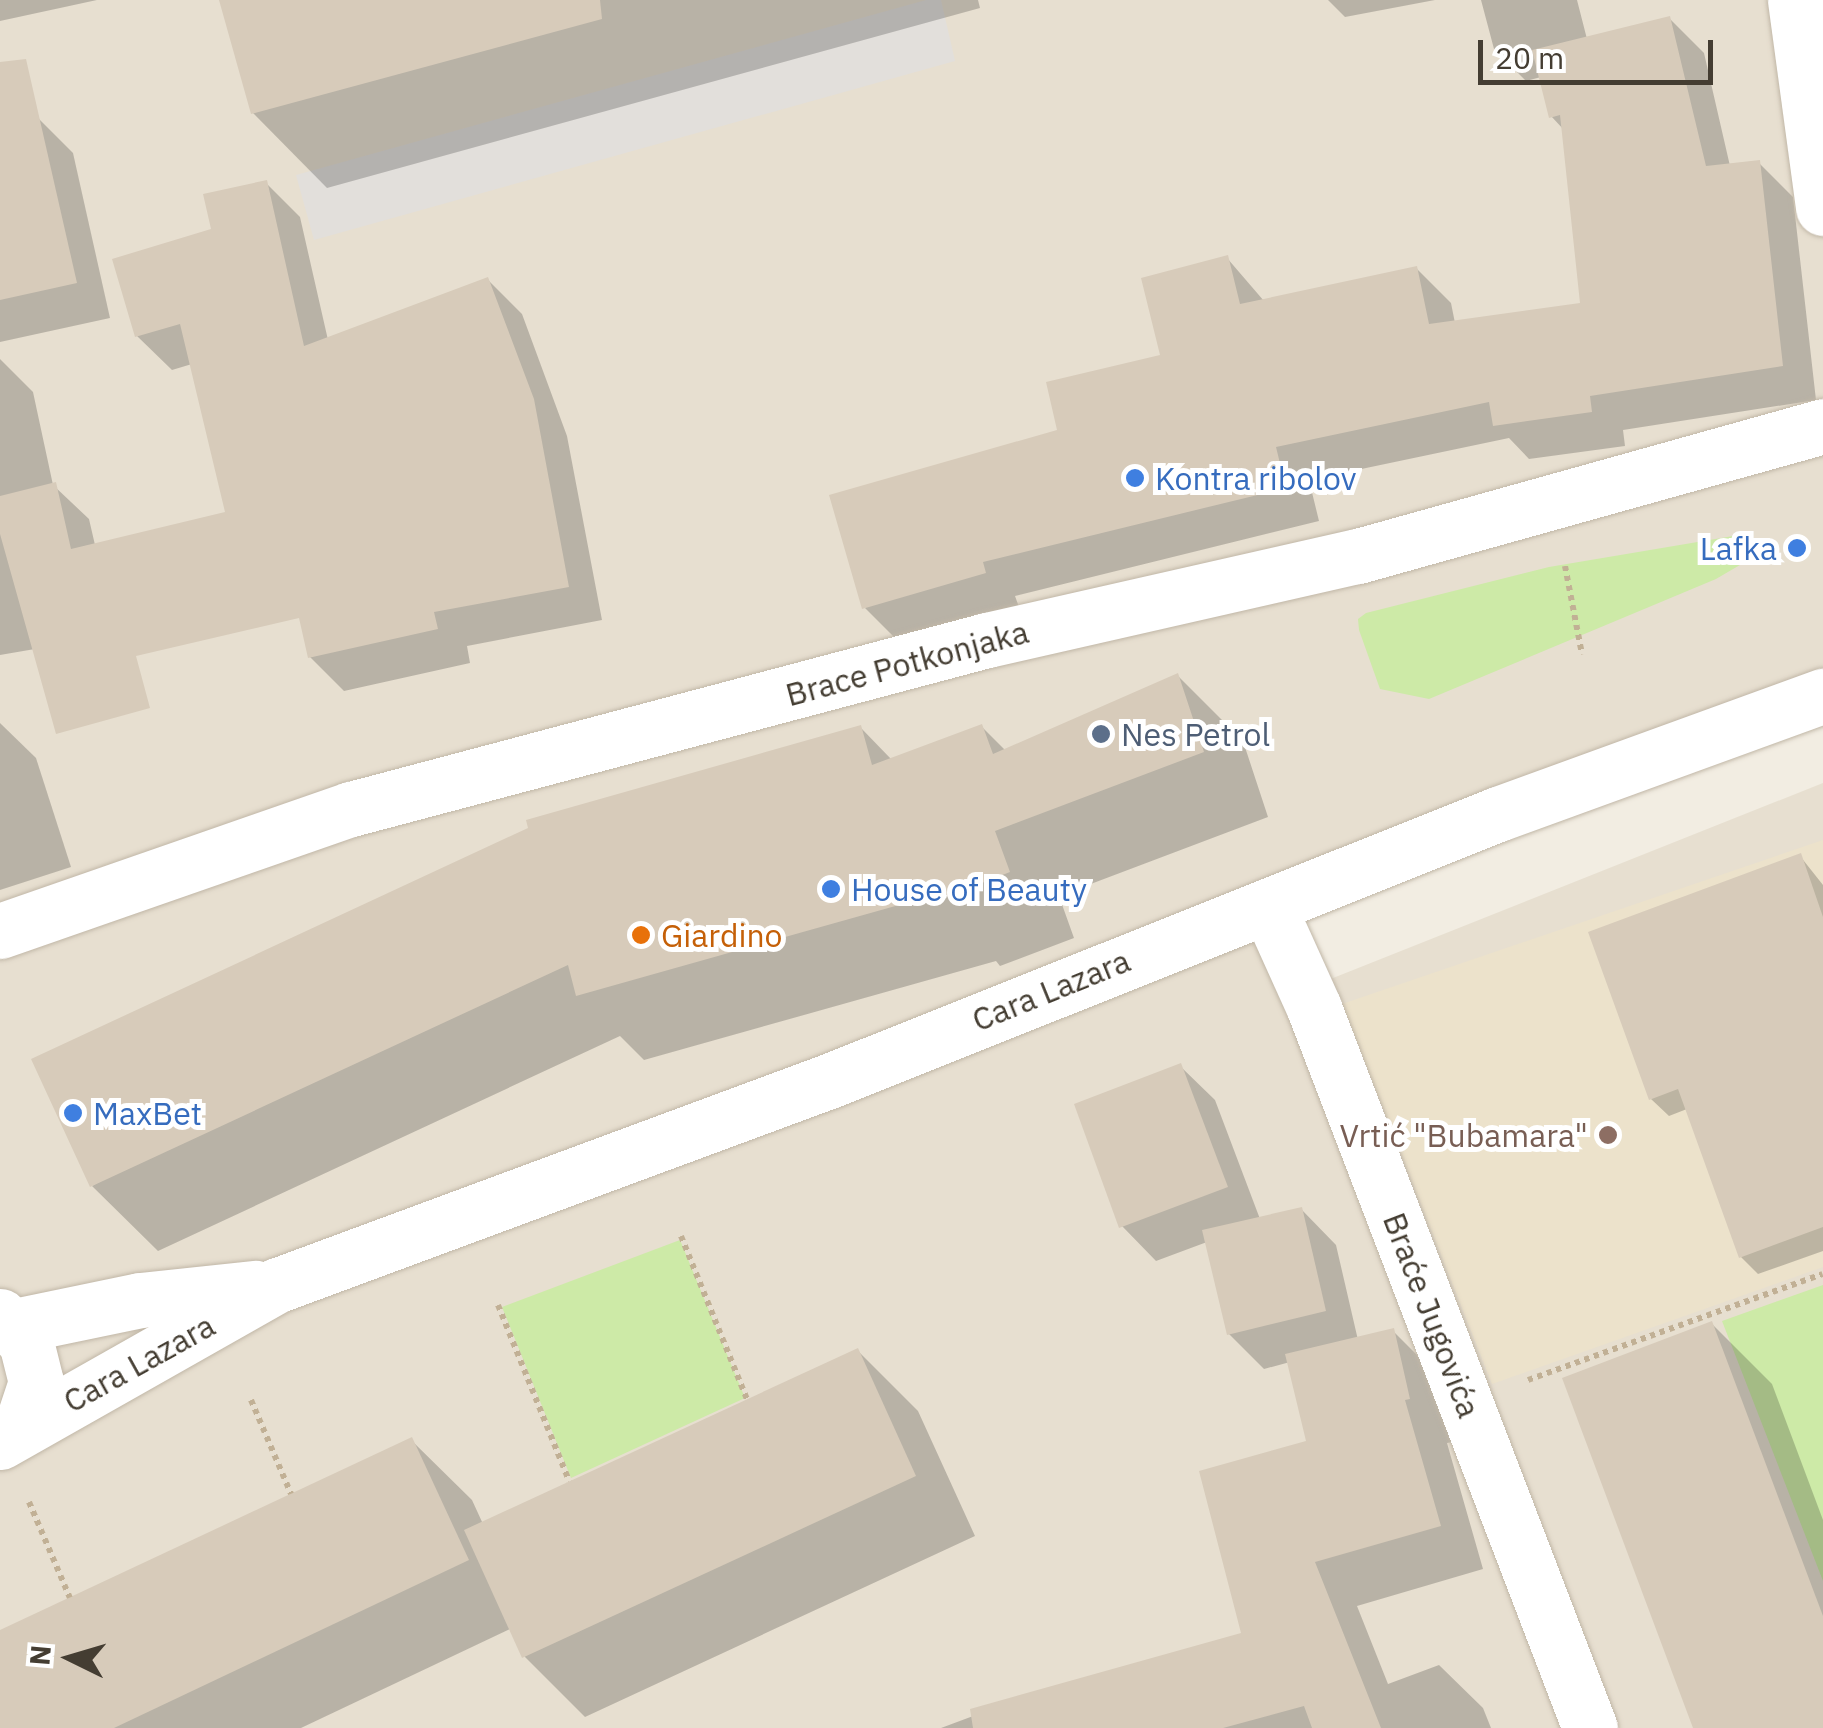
<!DOCTYPE html>
<meta charset="utf-8">
<style>
body{margin:0}
#map{position:relative;width:1823px;height:1728px;overflow:hidden;background:#f2ede2;font-family:"IBM Plex Sans",sans-serif}
div>[style]{position:absolute}
.residential>*{inset:0;background:#e7dfd0}
.education>*{inset:0;background:#ece2cb}
.green>*{inset:0;background:#cdeaa7}
.parking>*{inset:0;background:#e2dfdb}
.shadow>*{inset:0;background:#0003}
.building>*{inset:0;background:#d7cbba}
.path>*{height:6px;margin-top:-3px;transform-origin:0;background:repeating-linear-gradient(90deg,#c1b095 0 5px,transparent 0 10px)}
.roads{filter:drop-shadow(0 0 2px #c1b7a7) drop-shadow(0 0 2px #c1b7a7)}
.minor>*{height:55px;margin:-27.5px;padding:0 27.5px;transform-origin:27.5px;border-radius:27.5px;background:#fff}
.dots>*{width:28px;height:28px;translate:-50% -50%;box-sizing:border-box;border:5px solid #fff;border-radius:50%}
span{translate:-50% -50%;white-space:nowrap;text-align:center;line-height:1.15;-webkit-text-stroke:10px #fff;paint-order:stroke}
.shop-label{font-size:32px;color:#366cbe}
.left{translate:0 -50%;text-align:left}
.right{translate:-100% -50%;text-align:right}
.street-label{font-size:32px;color:#443d32}
.service-label{font-size:32px;color:#4e5e75}
.food-label{font-size:32px;color:#c56008}
.education-label{font-size:32px;color:#785e54}
.north{position:absolute;left:20px;top:1608px;width:100px;height:100px;-webkit-text-stroke:8px #fff;paint-order:stroke;rotate:275deg;font-size:28px;font-weight:700;line-height:40px;text-align:center;color:#443d32}
.north::after{content:'';display:block;margin:auto;width:35px;height:45px;background:#443d32;clip-path:polygon(50% 0,100% 100%,50% 72%,0 100%)}
.scale{position:absolute;left:1478px;top:40px;width:235px;height:45px;box-sizing:border-box;border:5px solid #443d32;border-top:0;padding-left:12px;font-size:30px;line-height:35px;white-space:nowrap;color:#443d32;-webkit-text-stroke:8px #fff;paint-order:stroke}
</style>
<div id="map">
<div class="residential">
<i style="clip-path:polygon(0 0,1795px 0,1823px 208px,1823px 697px,1268px 906px,1590px 1728px,0 1728px)"></i>
<i style="clip-path:polygon(1823px 783px,1823px 1728px,1593px 1728px,1323px 982px)"></i>
</div>
<div class="education">
<i style="clip-path:polygon(1823px 840px,1823px 1267px,1492px 1384px,1342px 1004px)"></i>
</div>
<div class="green">
<i style="clip-path:polygon(1751px 533px,1757px 555px,1716px 579px,1429px 699px,1380px 689px,1359px 630px,1358px 619px,1366px 613px,1549px 567px)"></i>
<i style="clip-path:polygon(680px 1240px,745px 1398px,571px 1478px,502px 1307px)"></i>
<i style="clip-path:polygon(1823px 1285px,1823px 1581px,1722px 1321px)"></i>
</div>
<div class="parking">
<i style="clip-path:polygon(926px 0,941px 0,955px 61px,314px 240px,296px 175px)"></i>
</div>
<div class="shadow">
<i style="clip-path:polygon(0 0,97px 0,0 21px)"></i>
<i style="clip-path:polygon(222px 0,978px 0,980px 8px,327px 188px,253px 113px)"></i>
<i style="clip-path:polygon(1328px 0,1435px 0,1345px 17px)"></i>
<i style="clip-path:polygon(1481px 0,1577px 0,1587px 39px,1670px 19px,1704px 53px,1730px 166px,1759px 163px,1793px 197px,1816px 400px,1623px 430px,1625px 446px,1529px 459px,1509px 438px,1309px 480px,1319px 521px,1015px 596px,1019px 607px,899px 642px,865px 608px,1060px 432px,1163px 357px,1227px 258px,1264px 301px,1417px 269px,1451px 303px,1455px 323px,1583px 305px,1564px 130px,1551px 116px,1541px 77px,1526px 81px,1494px 49px)"></i>
<i style="clip-path:polygon(38px 118px,73px 153px,110px 318px,0 342px,0 127px)"></i>
<i style="clip-path:polygon(266px 183px,300px 217px,328px 340px,488px 280px,522px 314px,567px 436px,602px 620px,467px 646px,470px 663px,344px 691px,310px 657px,297px 604px,0 655px,0 359px,33px 392px,53px 485px,89px 519px,95px 545px,228px 514px,192px 364px,172px 370px,137px 336px,214px 231px)"></i>
<i style="clip-path:polygon(1178px 676px,1243px 741px,1268px 817px,1059px 896px,1074px 938px,1000px 966px,996px 961px,644px 1060px,620px 1036px,158px 1251px,92px 1186px,861px 728px,892px 760px,982px 727px,1006px 751px)"></i>
<i style="clip-path:polygon(0 723px,36px 758px,71px 867px,0 890px)"></i>
<i style="clip-path:polygon(1800px 856px,1823px 885px,1823px 1251px,1758px 1274px,1741px 1257px,1687px 1109px,1669px 1116px,1651px 1099px)"></i>
<i style="clip-path:polygon(1180px 1066px,1215px 1100px,1260px 1219px,1302px 1210px,1336px 1245px,1358px 1340px,1393px 1331px,1437px 1375px,1452px 1442px,1447px 1443px,1483px 1569px,1357px 1606px,1388px 1684px,1439px 1665px,1483px 1708px,1491px 1728px,941px 1728px,1027px 1696px,1244px 1635px,1308px 1442px,1290px 1362px,1264px 1369px,1229px 1334px,1207px 1242px,1156px 1261px,1122px 1226px)"></i>
<i style="clip-path:polygon(1712px 1324px,1772px 1384px,1823px 1520px,1823px 1728px,1695px 1728px)"></i>
<i style="clip-path:polygon(858px 1351px,918px 1411px,975px 1536px,585px 1717px,525px 1657px,512px 1628px,301px 1728px,0 1728px,0 1633px,411px 1440px,472px 1500px,483px 1524px)"></i>
</div>
<div class="building">
<i style="clip-path:polygon(219px 0,600px 0,602px 19px,251px 114px)"></i>
<i style="clip-path:polygon(1670px 16px,1706px 166px,1760px 160px,1783px 366px,1590px 396px,1592px 412px,1493px 426px,1489px 402px,1276px 447px,1286px 488px,983px 562px,986px 573px,862px 609px,829px 495px,1057px 430px,1046px 382px,1160px 355px,1141px 278px,1228px 255px,1240px 304px,1417px 266px,1429px 324px,1580px 303px,1560px 115px,1549px 118px,1532px 50px)"></i>
<i style="clip-path:polygon(26px 59px,77px 283px,0 300px,0 62px)"></i>
<i style="clip-path:polygon(267px 180px,304px 346px,488px 277px,534px 399px,569px 587px,434px 612px,438px 629px,308px 658px,299px 618px,136px 656px,150px 708px,56px 734px,0 534px,0 496px,56px 482px,71px 549px,225px 512px,180px 324px,135px 337px,112px 259px,211px 229px,203px 194px)"></i>
<i style="clip-path:polygon(1178px 673px,1204px 752px,995px 831px,1010px 872px,933px 902px,931px 896px,576px 996px,568px 965px,90px 1187px,31px 1059px,528px 828px,526px 820px,861px 725px,872px 765px,982px 724px,993px 754px)"></i>
<i style="clip-path:polygon(1801px 853px,1823px 917px,1823px 1227px,1739px 1258px,1678px 1089px,1649px 1100px,1588px 932px)"></i>
<i style="clip-path:polygon(1181px 1063px,1228px 1187px,1119px 1228px,1074px 1104px)"></i>
<i style="clip-path:polygon(1302px 1207px,1326px 1311px,1227px 1335px,1202px 1230px)"></i>
<i style="clip-path:polygon(1712px 1321px,1823px 1616px,1823px 1728px,1693px 1728px,1562px 1378px)"></i>
<i style="clip-path:polygon(1394px 1328px,1410px 1399px,1405px 1400px,1441px 1526px,1315px 1562px,1381px 1728px,1312px 1728px,1304px 1706px,1223px 1728px,973px 1728px,970px 1709px,1241px 1633px,1199px 1471px,1306px 1441px,1285px 1354px)"></i>
<i style="clip-path:polygon(858px 1348px,916px 1476px,522px 1658px,464px 1530px)"></i>
<i style="clip-path:polygon(412px 1437px,469px 1560px,114px 1728px,0 1728px,0 1630px)"></i>
</div>
<div class="path">
<i style="left:1565px;top:566px;width:90px;rotate:79.1deg"></i>
<i style="left:681px;top:1236px;width:176px;rotate:68deg"></i>
<i style="left:498px;top:1305px;width:190px;rotate:68deg"></i>
<i style="left:1528px;top:1380px;width:313px;rotate:-19.8deg"></i>
<i style="left:251px;top:1400px;width:102px;rotate:66.9deg"></i>
<i style="left:29px;top:1502px;width:104px;rotate:66.9deg"></i>
</div>
<div class="roads">
<div class="minor">
<i style="left:1795px;top:0;width:210px;rotate:82.3deg"></i>
<i style="left:1268px;top:906px;width:112px;rotate:65.7deg"></i>
<i style="left:1314px;top:1008px;width:771px;rotate:69.03deg"></i>
<i style="left:0;top:931px;width:372px;rotate:-19.2deg"></i>
<i style="left:351px;top:809px;width:658px;rotate:-14.88deg"></i>
<i style="left:987px;top:640px;width:380px;rotate:-12.8deg"></i>
<i style="left:1358px;top:556px;width:483px;rotate:-15.6deg"></i>
<i style="left:0;top:1316px;width:37px;rotate:45deg"></i>
<i style="left:26px;top:1342px;width:41px;rotate:76deg"></i>
<i style="left:36px;top:1382px;width:41px;rotate:108.4deg"></i>
<i style="left:23px;top:1421px;width:26px;rotate:137deg"></i>
<i style="left:15px;top:1326px;width:128px;rotate:-11.7deg"></i>
<i style="left:140px;top:1300px;width:116px;rotate:-6deg"></i>
<i style="left:0;top:1442px;width:319px;rotate:-29.5deg"></i>
<i style="left:278px;top:1285px;width:588px;rotate:-20.32deg"></i>
<i style="left:829px;top:1081px;width:720px;rotate:-21.76deg"></i>
<i style="left:1498px;top:814px;width:346px;rotate:-20deg"></i>
</div>
</div>
<div class="dots">
<i style="left:1135px;top:478px;background:#3f7fe0"></i>
<i style="left:1797px;top:548px;background:#3f7fe0"></i>
<i style="left:1101px;top:734px;background:#5c6f8a"></i>
<i style="left:831px;top:889px;background:#3f7fe0"></i>
<i style="left:641px;top:935px;background:#e8710a"></i>
<i style="left:73px;top:1113px;background:#3f7fe0"></i>
<i style="left:1608px;top:1135px;background:#8d6e63"></i>
</div>
<div class="shop-label">
<span class="left" style="left:1155px;top:478px">Kontra ribolov</span>
<span class="right" style="left:1777px;top:548px">Lafka</span>
<span class="left" style="left:851px;top:889px">House of Beauty</span>
<span class="left" style="left:93px;top:1113px">MaxBet</span>
</div>
<div class="street-label">
<span style="left:907px;top:663px;rotate:-15deg">Brace Potkonjaka</span>
<span style="left:1051px;top:990px;rotate:-22deg">Cara Lazara</span>
<span style="left:1432px;top:1315px;rotate:69deg">Braće Jugovića</span>
<span style="left:139px;top:1363px;rotate:-29deg">Cara Lazara</span>
</div>
<div class="service-label">
<span class="left" style="left:1121px;top:734px">Nes Petrol</span>
</div>
<div class="food-label">
<span class="left" style="left:661px;top:935px">Giardino</span>
</div>
<div class="education-label">
<span class="right" style="left:1588px;top:1135px">Vrtić "Bubamara"</span>
</div>
<div class="north">N</div>
<div class="scale">20 m</div>
</div>
